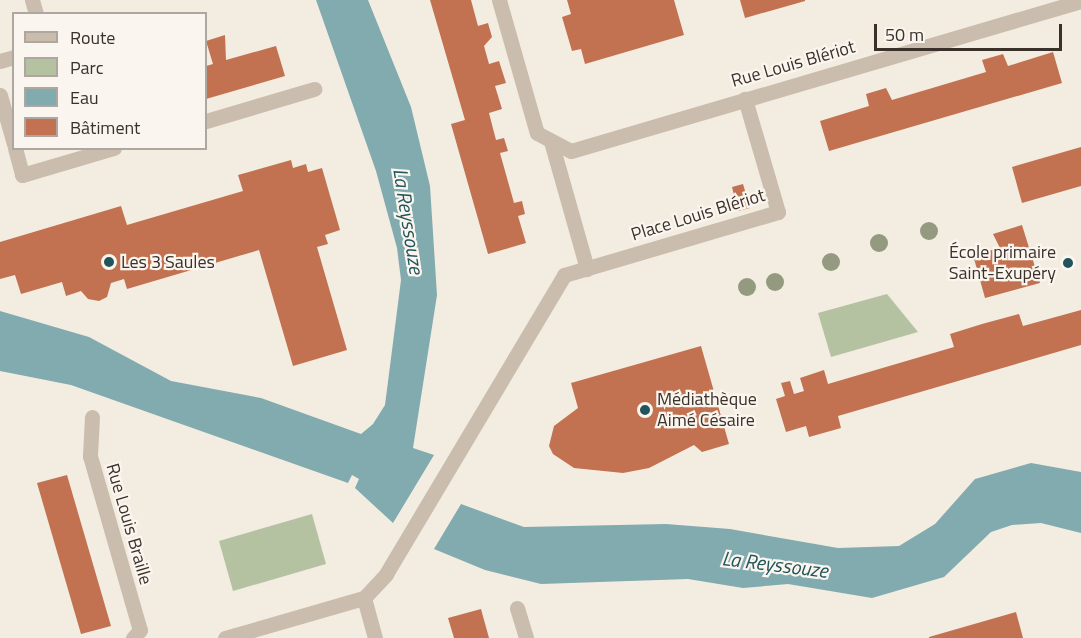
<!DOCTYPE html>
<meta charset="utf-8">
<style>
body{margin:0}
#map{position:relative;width:1081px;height:638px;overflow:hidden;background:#f3ece1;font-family:"Titillium Web",sans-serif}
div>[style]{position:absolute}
.green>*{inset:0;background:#b5c2a1}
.water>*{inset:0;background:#81abaf}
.building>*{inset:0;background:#c27250}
.service>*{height:15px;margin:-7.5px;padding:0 7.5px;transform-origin:7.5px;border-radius:7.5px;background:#cbbdad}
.pedestrian>*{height:15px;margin:-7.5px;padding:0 7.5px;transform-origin:7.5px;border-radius:7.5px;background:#cbbdad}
.minor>*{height:15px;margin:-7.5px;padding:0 7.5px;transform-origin:7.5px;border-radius:7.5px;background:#cbbdad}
.trees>*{width:18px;height:18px;margin:-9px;border-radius:50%;background:#949a80}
.dots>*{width:16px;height:16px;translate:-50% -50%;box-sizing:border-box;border:3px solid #faf5ee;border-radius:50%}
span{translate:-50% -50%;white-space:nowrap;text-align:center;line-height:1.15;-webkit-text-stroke:4.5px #faf5ee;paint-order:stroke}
.street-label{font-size:18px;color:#3a312b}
.poi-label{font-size:18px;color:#3a312b}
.right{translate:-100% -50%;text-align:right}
.left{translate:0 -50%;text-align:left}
.water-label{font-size:20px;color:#22545b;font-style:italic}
.legend{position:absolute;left:12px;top:12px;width:195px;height:138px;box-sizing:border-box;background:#faf5ee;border:2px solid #ada7a0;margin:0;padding:8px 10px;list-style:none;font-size:18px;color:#3a312b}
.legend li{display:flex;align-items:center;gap:12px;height:30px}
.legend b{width:30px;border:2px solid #ada7a0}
.scale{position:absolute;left:874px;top:24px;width:188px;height:27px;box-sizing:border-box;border:3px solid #3a312b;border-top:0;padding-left:8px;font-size:18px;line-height:21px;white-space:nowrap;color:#3a312b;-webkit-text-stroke:4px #faf5ee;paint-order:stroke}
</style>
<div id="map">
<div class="green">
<i style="clip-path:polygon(887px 294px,918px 332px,831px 357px,818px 313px)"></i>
<i style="clip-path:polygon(312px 514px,326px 564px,233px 591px,219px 541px)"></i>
</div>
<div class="water">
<i style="clip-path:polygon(316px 0,368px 0,411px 107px,430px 186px,437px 295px,413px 448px,434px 455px,393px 523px,355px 488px,359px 479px,352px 475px,348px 483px,71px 385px,0 371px,0 311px,89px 337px,171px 381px,261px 398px,361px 434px,373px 424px,385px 405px,401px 280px,397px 248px,376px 171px)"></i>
<i style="clip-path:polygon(1031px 463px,1081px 472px,1081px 533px,1041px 523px,1012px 525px,991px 532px,944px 577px,872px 598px,788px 584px,743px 588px,688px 579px,541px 584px,485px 570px,434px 549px,461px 504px,524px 527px,666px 524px,730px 529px,838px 548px,899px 546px,935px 524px,975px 479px)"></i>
</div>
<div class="building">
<i style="clip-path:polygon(430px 0,471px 0,478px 26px,488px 23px,492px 37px,484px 46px,489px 64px,499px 61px,506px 83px,495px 86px,502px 109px,489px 113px,496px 140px,504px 138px,508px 151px,500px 153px,514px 203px,522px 201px,525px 214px,518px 216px,526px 243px,488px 254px,451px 124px,465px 120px)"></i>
<i style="clip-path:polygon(567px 0,674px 0,684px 35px,585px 64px,581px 49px,572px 51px,562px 17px,571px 14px)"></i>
<i style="clip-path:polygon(740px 0,805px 0,805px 1px,745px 18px)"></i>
<i style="clip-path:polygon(225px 35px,226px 60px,276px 46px,285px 76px,206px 99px,206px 66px,213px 64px,206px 41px)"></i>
<i style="clip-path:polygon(1053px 52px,1062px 83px,829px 151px,820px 121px,869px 106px,866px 94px,886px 88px,892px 100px,986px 72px,982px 60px,1003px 54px,1008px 66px)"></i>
<i style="clip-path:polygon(1081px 147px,1081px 186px,1022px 203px,1012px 167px)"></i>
<i style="clip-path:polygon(291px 160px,293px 168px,306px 164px,308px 172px,322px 168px,340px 230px,325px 235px,328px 244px,317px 247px,347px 350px,293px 366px,259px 250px,127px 289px,124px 279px,111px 283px,107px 297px,99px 301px,88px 299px,81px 291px,66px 296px,62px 282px,21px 294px,15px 275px,0 279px,0 242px,121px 206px,127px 225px,243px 191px,238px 175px)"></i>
<i style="clip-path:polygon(743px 184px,750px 208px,738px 211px,732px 187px)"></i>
<i style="clip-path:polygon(1022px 225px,1040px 283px,985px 298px,973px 255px,1000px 248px,993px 234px)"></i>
<i style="clip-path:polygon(1081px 310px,1081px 345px,838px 416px,841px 428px,809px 437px,806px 426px,786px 432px,776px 399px,785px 396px,781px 383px,790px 381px,794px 394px,804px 391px,800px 378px,824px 370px,828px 384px,954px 347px,950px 334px,982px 324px,1019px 314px,1023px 326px)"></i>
<i style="clip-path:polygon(701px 346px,729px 444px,702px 452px,694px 445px,649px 468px,623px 473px,574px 468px,553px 454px,549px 446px,554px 426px,578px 408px,571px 383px)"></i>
<i style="clip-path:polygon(67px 475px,111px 626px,81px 634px,37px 483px)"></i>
<i style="clip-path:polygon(481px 609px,489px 638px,454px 638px,448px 618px)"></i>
<i style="clip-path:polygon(1016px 612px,1023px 638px,929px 638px,929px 637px)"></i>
</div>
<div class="service">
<i style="left:0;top:61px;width:15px;rotate:-16deg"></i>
<i style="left:0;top:95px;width:51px;rotate:74.1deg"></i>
<i style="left:15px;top:148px;width:28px;rotate:75deg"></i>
</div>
<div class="pedestrian">
<i style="left:552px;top:145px;width:129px;rotate:74.2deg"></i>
<i style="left:92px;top:417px;width:39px;rotate:93deg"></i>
<i style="left:90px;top:456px;width:181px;rotate:74deg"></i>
<i style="left:140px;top:630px;width:11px;rotate:131deg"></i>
</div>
<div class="minor">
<i style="left:32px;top:0;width:15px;rotate:74deg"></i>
<i style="left:499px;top:0;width:138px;rotate:74.1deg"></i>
<i style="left:537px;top:133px;width:38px;rotate:28deg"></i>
<i style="left:571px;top:151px;width:532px;rotate:-16.39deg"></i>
<i style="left:206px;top:121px;width:113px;rotate:-16.5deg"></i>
<i style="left:22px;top:175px;width:96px;rotate:-16.4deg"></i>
<i style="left:364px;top:598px;width:33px;rotate:-47deg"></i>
<i style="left:386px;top:574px;width:348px;rotate:-59.2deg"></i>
<i style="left:564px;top:275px;width:223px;rotate:-16.4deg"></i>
<i style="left:778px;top:212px;width:118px;rotate:-106.3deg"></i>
<i style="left:364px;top:598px;width:41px;rotate:74.6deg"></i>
<i style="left:517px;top:608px;width:31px;rotate:73deg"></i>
<i style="left:225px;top:638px;width:145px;rotate:-16.1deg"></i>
</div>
<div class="trees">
<i style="left:929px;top:231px"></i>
<i style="left:879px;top:243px"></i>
<i style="left:831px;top:262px"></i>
<i style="left:775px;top:282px"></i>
<i style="left:747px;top:287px"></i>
</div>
<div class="dots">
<i style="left:109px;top:262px;background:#22545b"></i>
<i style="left:1068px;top:263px;background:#22545b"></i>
<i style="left:645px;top:410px;background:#22545b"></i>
</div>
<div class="street-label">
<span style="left:793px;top:64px;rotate:-16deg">Rue Louis Blériot</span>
<span style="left:698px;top:215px;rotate:-17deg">Place Louis Blériot</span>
<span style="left:129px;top:524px;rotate:74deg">Rue Louis Braille</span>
</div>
<div class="poi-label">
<span class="right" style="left:1056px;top:263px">École primaire<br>Saint-Exupéry</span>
<span class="left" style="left:121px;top:262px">Les 3 Saules</span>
<span class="left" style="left:657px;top:410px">Médiathèque<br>Aimé Césaire</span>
</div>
<div class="water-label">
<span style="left:409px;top:221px;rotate:81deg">La Reyssouze</span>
<span style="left:775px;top:564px;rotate:7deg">La Reyssouze</span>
</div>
<ul class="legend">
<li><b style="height:8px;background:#cbbdad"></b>Route</li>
<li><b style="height:16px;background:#b5c2a1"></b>Parc</li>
<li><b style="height:16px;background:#81abaf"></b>Eau</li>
<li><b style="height:16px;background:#c27250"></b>Bâtiment</li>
</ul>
<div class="scale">50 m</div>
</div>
